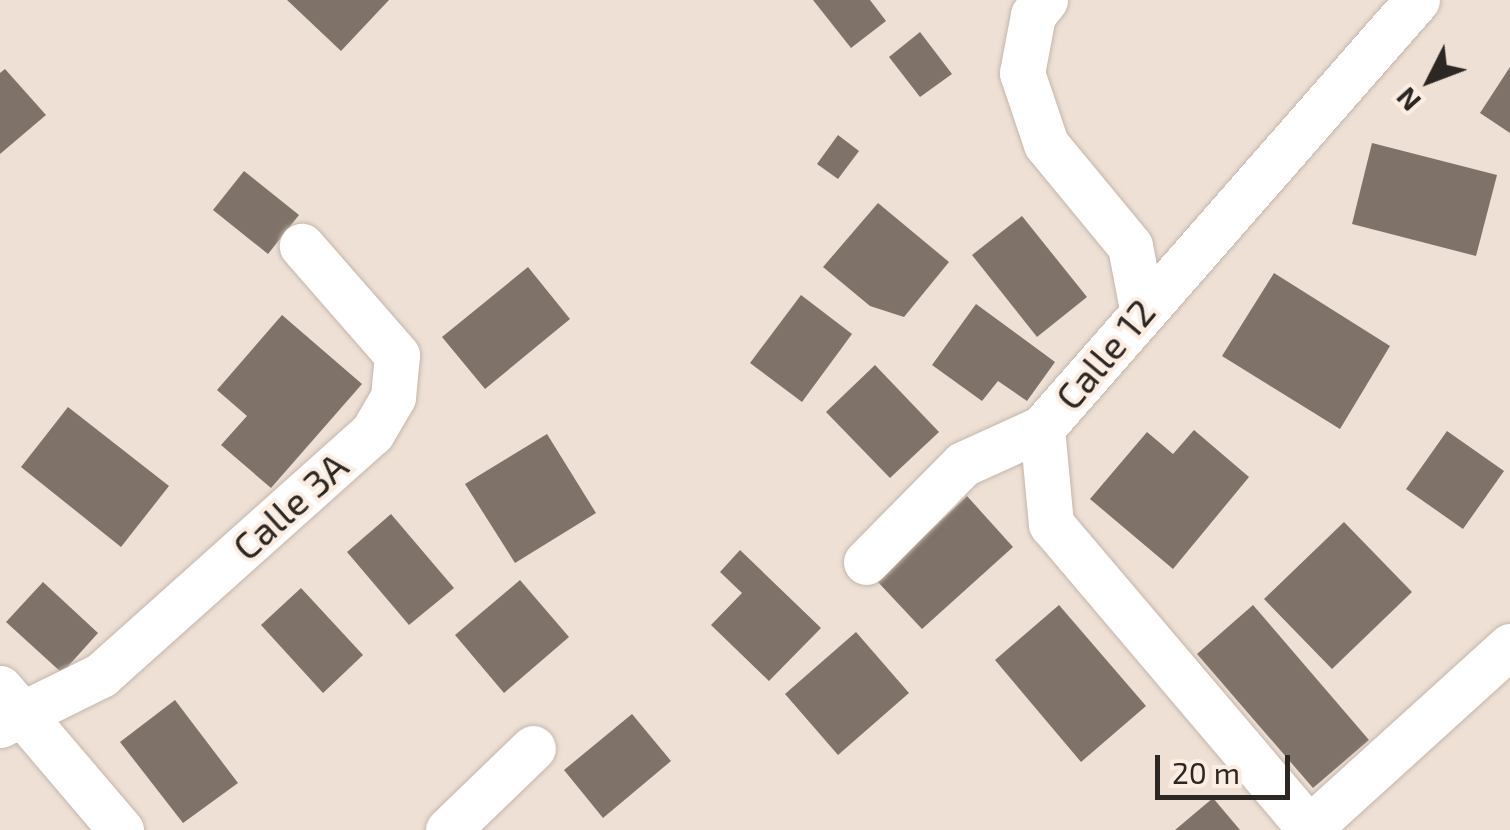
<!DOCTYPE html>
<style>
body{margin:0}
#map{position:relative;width:1510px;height:830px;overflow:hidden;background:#eee0d5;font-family:"Exo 2",sans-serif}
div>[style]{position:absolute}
.building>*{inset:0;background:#7f7369}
.roads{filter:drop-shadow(0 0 2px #c4b6ab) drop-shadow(0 0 2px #c4b6ab)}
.minor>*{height:45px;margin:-22.5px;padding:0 22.5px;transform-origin:22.5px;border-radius:22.5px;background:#fff}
span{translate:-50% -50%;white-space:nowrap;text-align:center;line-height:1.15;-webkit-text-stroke:8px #fcede2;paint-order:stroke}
.street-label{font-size:38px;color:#2c2723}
.north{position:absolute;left:1380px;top:30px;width:100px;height:100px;-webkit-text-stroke:8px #fcede2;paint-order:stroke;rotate:228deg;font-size:28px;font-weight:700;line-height:40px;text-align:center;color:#2c2723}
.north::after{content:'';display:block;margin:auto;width:35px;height:45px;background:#2c2723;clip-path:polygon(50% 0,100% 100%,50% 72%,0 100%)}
.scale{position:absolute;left:1155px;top:755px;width:135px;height:45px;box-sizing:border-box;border:5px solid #2c2723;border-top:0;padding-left:12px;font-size:30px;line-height:35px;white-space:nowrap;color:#2c2723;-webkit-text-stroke:8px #fcede2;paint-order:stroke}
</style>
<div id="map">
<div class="building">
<i style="clip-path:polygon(287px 0,389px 0,341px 51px)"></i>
<i style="clip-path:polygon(813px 0,870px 0,886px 21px,851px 48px)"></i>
<i style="clip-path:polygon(920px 32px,952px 74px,920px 97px,889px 57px)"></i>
<i style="clip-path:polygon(1510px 67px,1510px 133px,1480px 113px)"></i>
<i style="clip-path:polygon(5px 69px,46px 115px,0 154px,0 73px)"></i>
<i style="clip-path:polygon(838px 135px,859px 151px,838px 179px,817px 164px)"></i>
<i style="clip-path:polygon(1372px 143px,1497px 175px,1476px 256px,1352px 224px)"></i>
<i style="clip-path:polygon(244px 171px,299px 215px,268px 254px,213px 210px)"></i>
<i style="clip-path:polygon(878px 203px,949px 262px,904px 317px,870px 306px,823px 267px)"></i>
<i style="clip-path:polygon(1022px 216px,1087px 297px,1037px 337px,972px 255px)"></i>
<i style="clip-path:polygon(528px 267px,570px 319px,485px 389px,442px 337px)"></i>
<i style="clip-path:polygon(1274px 273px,1390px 346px,1340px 429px,1222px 356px)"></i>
<i style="clip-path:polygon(801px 295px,852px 334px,802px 402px,750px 363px)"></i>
<i style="clip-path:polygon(976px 304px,1055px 362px,1027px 401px,998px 381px,982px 401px,932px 365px)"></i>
<i style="clip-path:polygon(282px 315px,362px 384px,271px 488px,221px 445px,247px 416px,217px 390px)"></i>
<i style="clip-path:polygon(875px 365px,939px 432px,890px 478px,826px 412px)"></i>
<i style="clip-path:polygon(68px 407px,169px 486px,121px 547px,21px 467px)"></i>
<i style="clip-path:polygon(1194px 430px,1249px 477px,1173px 569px,1090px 499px,1147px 432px,1173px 454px)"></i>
<i style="clip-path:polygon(1447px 431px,1504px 471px,1463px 529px,1406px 489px)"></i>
<i style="clip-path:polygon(547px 434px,596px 513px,515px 563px,465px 484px)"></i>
<i style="clip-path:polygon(967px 496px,1013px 547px,922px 629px,877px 581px)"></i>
<i style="clip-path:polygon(391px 514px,454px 588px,409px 625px,347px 552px)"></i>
<i style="clip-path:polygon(1344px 522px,1412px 592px,1332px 669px,1264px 599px)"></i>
<i style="clip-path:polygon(740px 550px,821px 628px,769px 681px,711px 625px,742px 593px,720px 572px)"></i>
<i style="clip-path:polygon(520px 580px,569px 637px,504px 693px,455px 635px)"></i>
<i style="clip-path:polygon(43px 582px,98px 633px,62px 673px,6px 622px)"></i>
<i style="clip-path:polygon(301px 588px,363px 655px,323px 693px,261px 625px)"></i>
<i style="clip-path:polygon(1059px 605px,1146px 706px,1081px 762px,995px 660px)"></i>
<i style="clip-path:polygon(1253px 605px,1369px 740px,1313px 788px,1197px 654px)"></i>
<i style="clip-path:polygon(856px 632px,909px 693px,838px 755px,785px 694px)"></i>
<i style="clip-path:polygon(175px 700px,238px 783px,183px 823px,120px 742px)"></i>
<i style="clip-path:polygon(632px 714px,671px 761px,603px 818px,564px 770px)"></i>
<i style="clip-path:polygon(1213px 798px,1240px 830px,1175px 830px)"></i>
</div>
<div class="roads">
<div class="minor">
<i style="left:1045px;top:0;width:19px;rotate:129deg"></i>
<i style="left:1033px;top:15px;width:59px;rotate:100.7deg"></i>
<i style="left:1022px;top:73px;width:75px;rotate:71.3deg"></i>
<i style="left:1046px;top:144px;width:132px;rotate:50.5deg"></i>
<i style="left:1130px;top:246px;width:64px;rotate:79.2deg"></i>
<i style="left:866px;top:562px;width:138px;rotate:-45.3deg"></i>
<i style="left:963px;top:464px;width:87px;rotate:-24.5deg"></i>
<i style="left:0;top:688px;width:187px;rotate:49.6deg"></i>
<i style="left:0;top:725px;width:113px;rotate:-26.3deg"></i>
<i style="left:101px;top:675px;width:363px;rotate:-41.8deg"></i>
<i style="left:372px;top:433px;width:42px;rotate:-59.7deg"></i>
<i style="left:393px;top:397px;width:42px;rotate:-84.6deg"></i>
<i style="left:397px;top:355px;width:145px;rotate:-131.1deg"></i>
<i style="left:1309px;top:828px;width:399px;rotate:-130.3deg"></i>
<i style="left:1051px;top:524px;width:96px;rotate:-95.4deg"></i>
<i style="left:1042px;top:428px;width:569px;rotate:-48.78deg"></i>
<i style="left:448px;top:830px;width:118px;rotate:-44deg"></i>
<i style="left:1307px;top:830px;width:274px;rotate:-42.2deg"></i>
</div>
</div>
<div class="street-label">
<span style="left:1105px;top:354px;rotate:-50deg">Calle 12</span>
<span style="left:290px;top:506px;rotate:-42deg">Calle 3A</span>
</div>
<div class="north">N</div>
<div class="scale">20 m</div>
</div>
